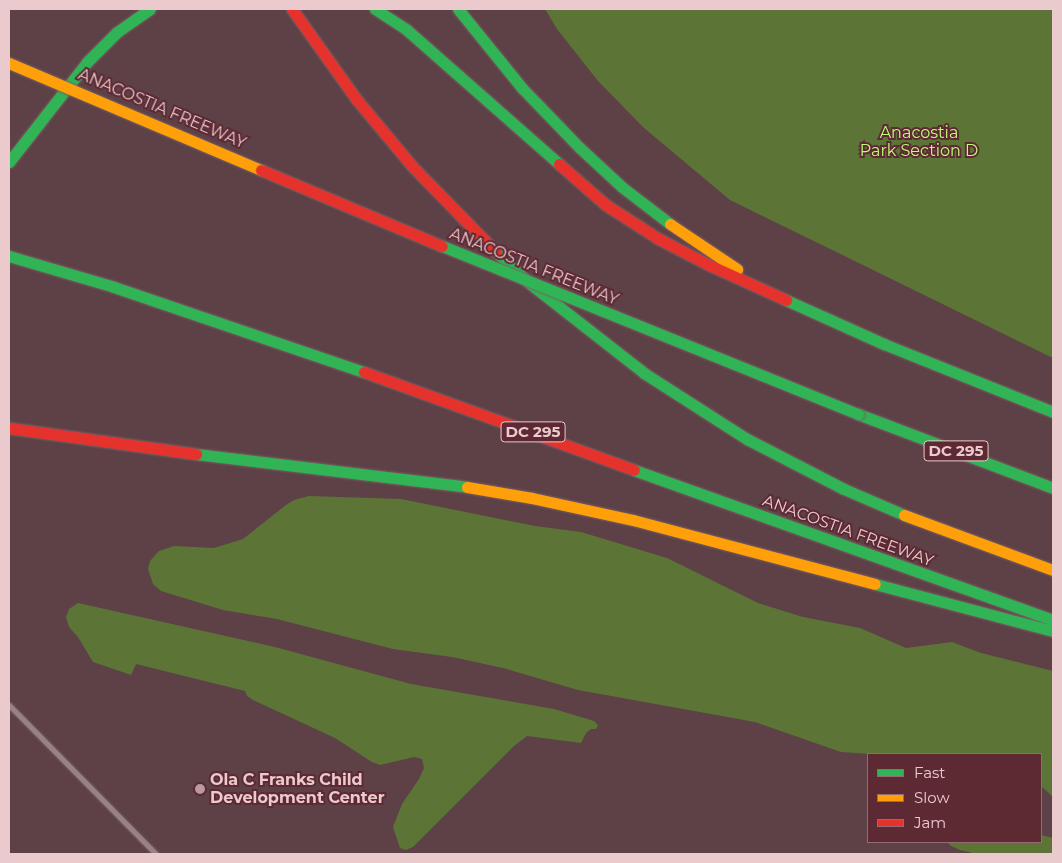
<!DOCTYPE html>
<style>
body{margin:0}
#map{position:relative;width:1062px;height:863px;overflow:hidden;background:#5d4146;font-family:Montserrat,sans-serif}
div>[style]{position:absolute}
.green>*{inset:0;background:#5d7437}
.roads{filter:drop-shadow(0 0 1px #785f63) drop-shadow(0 0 1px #785f63)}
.street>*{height:5px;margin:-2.5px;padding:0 2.5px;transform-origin:2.5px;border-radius:2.5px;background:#988285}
.fast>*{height:11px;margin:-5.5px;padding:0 5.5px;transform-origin:5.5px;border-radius:5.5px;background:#30b455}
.slow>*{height:11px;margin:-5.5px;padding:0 5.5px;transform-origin:5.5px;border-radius:5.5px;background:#ff9f0a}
.jam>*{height:11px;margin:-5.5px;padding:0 5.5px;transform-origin:5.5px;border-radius:5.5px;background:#e5322d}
.bridges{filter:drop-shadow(0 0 1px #785f63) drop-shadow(0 0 1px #785f63)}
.fast-bridge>*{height:11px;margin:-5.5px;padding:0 5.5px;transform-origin:5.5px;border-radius:5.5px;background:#30b455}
.slow-bridge>*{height:11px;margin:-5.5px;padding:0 5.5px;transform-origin:5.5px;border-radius:5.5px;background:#ff9f0a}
.jam-bridge>*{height:11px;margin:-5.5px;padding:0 5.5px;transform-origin:5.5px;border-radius:5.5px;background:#e5322d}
.dots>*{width:14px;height:14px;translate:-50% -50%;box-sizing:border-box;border:2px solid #5d2a34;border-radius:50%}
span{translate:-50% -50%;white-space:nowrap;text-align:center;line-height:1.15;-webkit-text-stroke:4px #5d2a34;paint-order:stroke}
.shield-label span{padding:1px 4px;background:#5d2a34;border:1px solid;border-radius:4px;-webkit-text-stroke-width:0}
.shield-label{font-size:15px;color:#ebcace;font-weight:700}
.street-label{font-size:16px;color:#ebcace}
.park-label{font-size:16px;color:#c0fa79}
.poi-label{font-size:16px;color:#ebcace;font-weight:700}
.left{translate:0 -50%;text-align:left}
.frame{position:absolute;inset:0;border:10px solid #ebcace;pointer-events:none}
.legend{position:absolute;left:867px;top:753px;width:175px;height:90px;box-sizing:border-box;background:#5d2a34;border:1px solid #966a72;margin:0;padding:6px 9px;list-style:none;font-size:15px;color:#ebcace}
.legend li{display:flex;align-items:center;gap:10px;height:25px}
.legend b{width:25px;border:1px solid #966a72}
</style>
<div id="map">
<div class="green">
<i style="clip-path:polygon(545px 9px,1053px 9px,1053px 358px,730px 200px,644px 128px,598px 81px,557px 29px)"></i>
<i style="clip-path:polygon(309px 496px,401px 499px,535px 526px,581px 532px,667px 558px,758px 603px,803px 617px,860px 628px,906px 648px,952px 642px,981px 653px,1053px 671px,1053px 797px,1041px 786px,1041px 754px,872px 754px,841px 752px,755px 722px,578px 690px,503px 668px,452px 657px,393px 649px,277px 619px,223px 610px,161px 591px,153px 584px,148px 569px,150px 561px,159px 551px,174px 546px,214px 548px,243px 539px,286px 505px,294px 500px)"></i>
<i style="clip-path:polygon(78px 603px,275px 647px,411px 684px,554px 709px,594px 721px,598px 725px,596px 729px,591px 729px,586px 733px,581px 743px,527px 736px,514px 746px,413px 847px,406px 850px,400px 848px,393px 827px,402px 804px,419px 779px,424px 768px,422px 759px,414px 757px,380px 765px,372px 762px,335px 738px,253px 700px,247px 696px,245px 691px,136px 664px,131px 675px,93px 662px,78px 637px,69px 627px,66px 617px,69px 609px)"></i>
<i style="clip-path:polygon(1041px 835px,1053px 838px,1053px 854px,977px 854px,960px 850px,951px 846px,947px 842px,1041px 842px)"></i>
</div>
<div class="roads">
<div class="street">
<i style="left:9px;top:705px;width:209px;rotate:45.4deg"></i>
</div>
<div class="fast">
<i style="left:375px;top:9px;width:38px;rotate:33deg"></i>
<i style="left:407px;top:30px;width:203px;rotate:41.4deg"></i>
<i style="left:458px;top:9px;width:102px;rotate:51deg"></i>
<i style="left:522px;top:88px;width:83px;rotate:46deg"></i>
<i style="left:580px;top:148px;width:57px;rotate:42.9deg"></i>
<i style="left:622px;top:187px;width:61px;rotate:37.6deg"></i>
<i style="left:9px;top:162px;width:128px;rotate:-52deg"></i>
<i style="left:88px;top:61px;width:41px;rotate:-45deg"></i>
<i style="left:117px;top:32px;width:40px;rotate:-34.9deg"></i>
<i style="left:496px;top:252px;width:45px;rotate:43.2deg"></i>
<i style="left:529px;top:283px;width:146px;rotate:38deg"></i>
<i style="left:644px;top:373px;width:122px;rotate:32.7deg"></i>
<i style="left:747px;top:439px;width:109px;rotate:27.3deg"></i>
<i style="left:844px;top:489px;width:65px;rotate:23.4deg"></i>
<i style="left:9px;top:256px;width:109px;rotate:16.4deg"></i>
<i style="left:114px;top:287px;width:264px;rotate:18.8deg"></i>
<i style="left:786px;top:300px;width:107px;rotate:24.2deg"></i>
<i style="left:884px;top:344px;width:182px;rotate:21.9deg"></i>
<i style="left:858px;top:414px;width:209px;rotate:20.8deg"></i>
<i style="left:196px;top:454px;width:273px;rotate:6.9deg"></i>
<i style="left:634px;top:470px;width:445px;rotate:19.7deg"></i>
<i style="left:875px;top:584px;width:184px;rotate:14.8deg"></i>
</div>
<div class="slow">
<i style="left:670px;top:224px;width:81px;rotate:33.9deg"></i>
<i style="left:467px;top:487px;width:66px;rotate:9.6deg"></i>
<i style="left:532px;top:498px;width:103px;rotate:12.3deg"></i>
<i style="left:633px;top:520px;width:250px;rotate:14.8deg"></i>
<i style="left:904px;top:515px;width:159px;rotate:20.3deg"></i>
</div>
<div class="jam">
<i style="left:292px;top:9px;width:112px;rotate:54.5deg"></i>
<i style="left:357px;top:100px;width:86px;rotate:50.2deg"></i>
<i style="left:412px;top:166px;width:120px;rotate:45.7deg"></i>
<i style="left:559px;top:164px;width:62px;rotate:41.1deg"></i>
<i style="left:606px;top:205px;width:63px;rotate:32.7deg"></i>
<i style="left:659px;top:239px;width:54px;rotate:27.5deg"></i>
<i style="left:707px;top:264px;width:87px;rotate:24.5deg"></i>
<i style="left:364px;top:372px;width:287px;rotate:19.9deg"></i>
<i style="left:9px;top:428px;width:189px;rotate:7.9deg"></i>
</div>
</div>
<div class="bridges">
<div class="fast-bridge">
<i style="left:442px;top:246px;width:449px;rotate:22deg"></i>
</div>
<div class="slow-bridge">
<i style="left:9px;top:63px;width:274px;rotate:23deg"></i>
</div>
<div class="jam-bridge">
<i style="left:261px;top:170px;width:196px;rotate:22.8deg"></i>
</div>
</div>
<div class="dots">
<i style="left:200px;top:789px;background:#b99a9e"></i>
</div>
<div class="shield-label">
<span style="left:533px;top:432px">DC 295</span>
<span style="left:956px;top:451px">DC 295</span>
</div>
<div class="street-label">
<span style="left:162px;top:109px;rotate:23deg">ANACOSTIA FREEWAY</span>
<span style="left:534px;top:267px;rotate:22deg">ANACOSTIA FREEWAY</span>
<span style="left:848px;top:531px;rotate:20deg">ANACOSTIA FREEWAY</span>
</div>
<div class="park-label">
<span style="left:919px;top:142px">Anacostia<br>Park Section D</span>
</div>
<div class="poi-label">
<span class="left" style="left:210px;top:789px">Ola C Franks Child<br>Development Center</span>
</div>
<div class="frame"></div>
<ul class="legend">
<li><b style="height:6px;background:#30b455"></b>Fast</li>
<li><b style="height:6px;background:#ff9f0a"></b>Slow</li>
<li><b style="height:6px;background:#e5322d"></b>Jam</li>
</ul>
</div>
